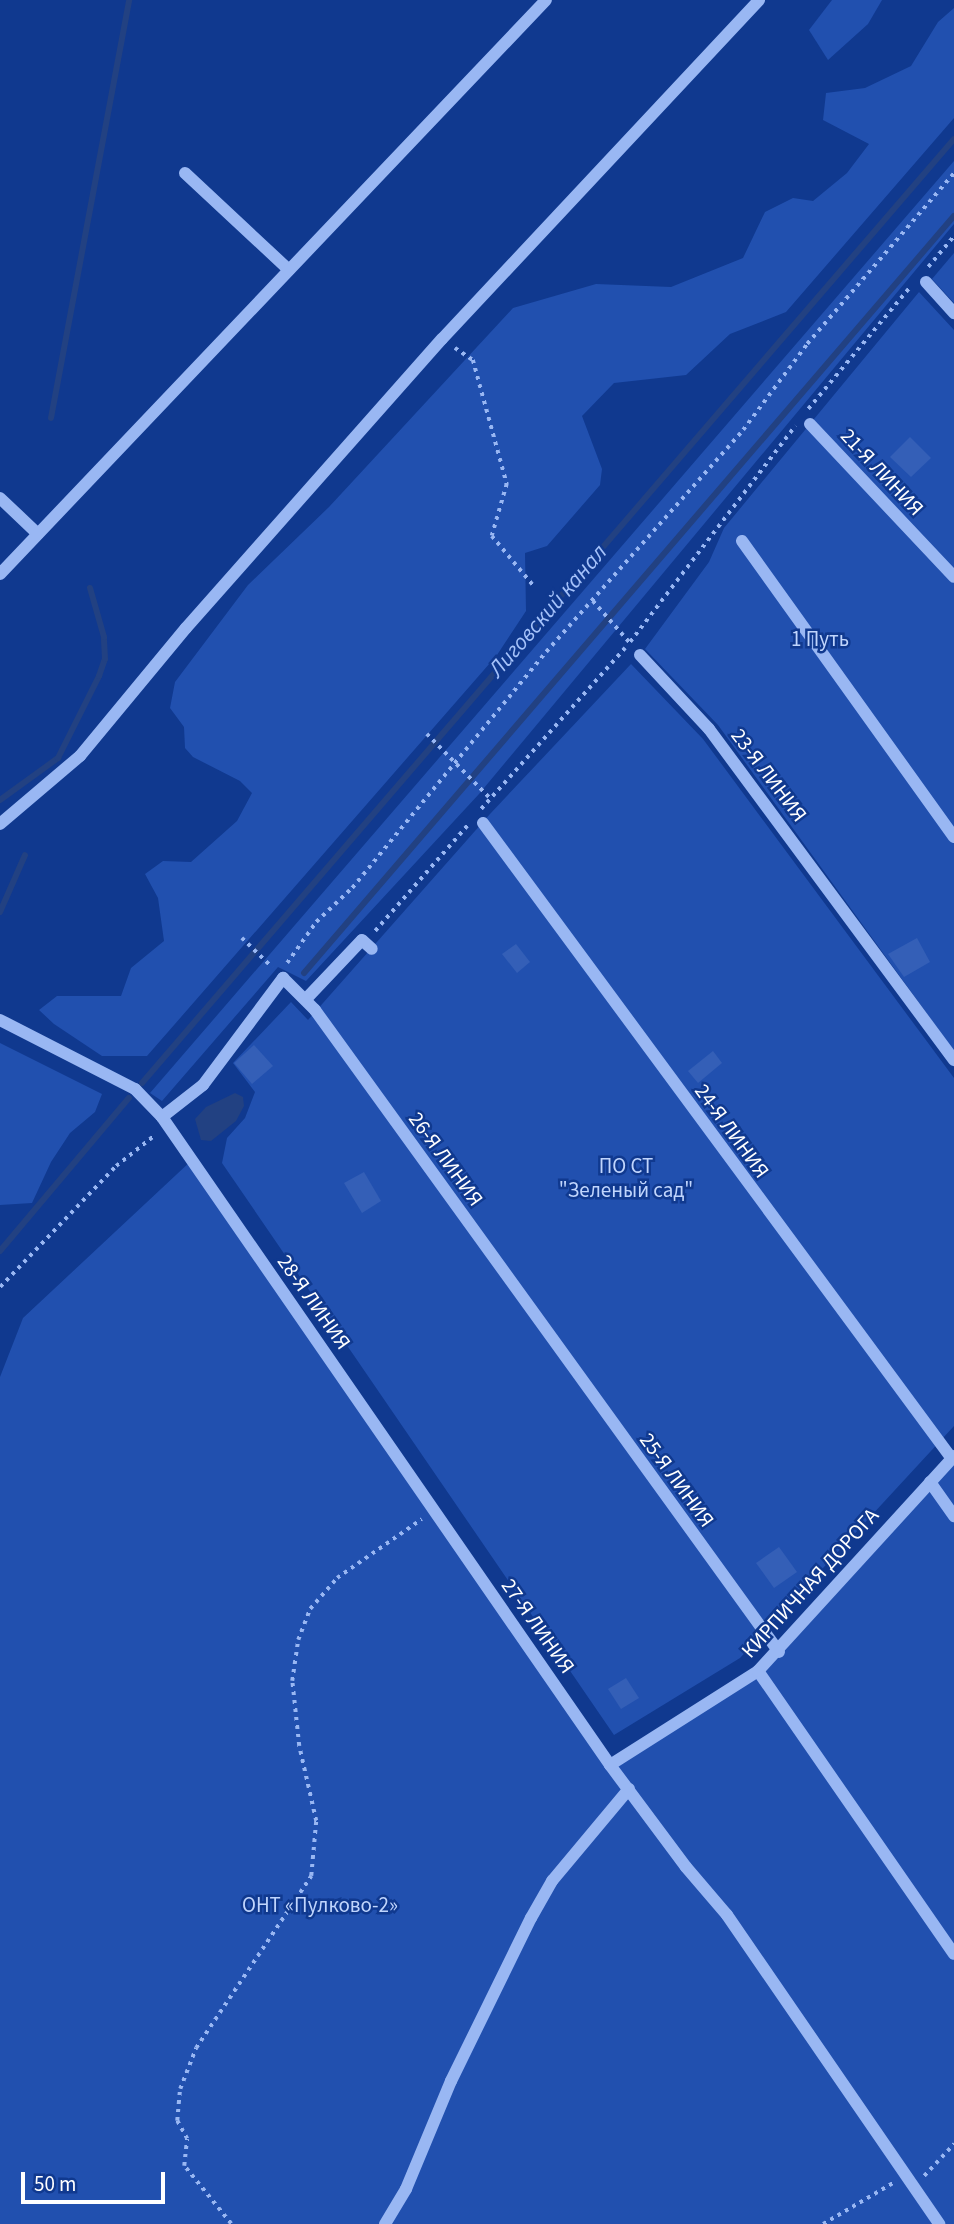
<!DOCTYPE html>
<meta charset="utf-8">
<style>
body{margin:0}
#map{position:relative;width:954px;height:2224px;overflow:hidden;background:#10398f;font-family:"Source Sans 3",sans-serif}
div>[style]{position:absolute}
.green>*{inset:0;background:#2150af}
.water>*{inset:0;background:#224182}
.stream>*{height:6px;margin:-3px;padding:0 3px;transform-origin:3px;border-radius:3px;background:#224182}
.building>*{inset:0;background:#345fb7}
.path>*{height:3.5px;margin-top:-1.75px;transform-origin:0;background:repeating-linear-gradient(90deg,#99b7f3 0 3.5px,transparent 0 8.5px)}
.minor>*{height:12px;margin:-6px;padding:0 6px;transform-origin:6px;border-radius:6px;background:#99b7f3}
span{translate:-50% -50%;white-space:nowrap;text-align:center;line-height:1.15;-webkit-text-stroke:5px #10398f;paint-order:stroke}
.street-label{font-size:21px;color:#fff}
.park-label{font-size:21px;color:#c0d5fd}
.water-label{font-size:23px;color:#a5c2fa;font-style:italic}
.scale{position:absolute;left:21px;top:2172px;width:144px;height:32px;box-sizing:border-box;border:4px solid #fff;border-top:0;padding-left:9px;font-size:21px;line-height:24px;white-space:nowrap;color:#fff;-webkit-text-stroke:5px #10398f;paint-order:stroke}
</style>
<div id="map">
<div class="green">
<i style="clip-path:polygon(832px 0,882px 0,868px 24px,828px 60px,809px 30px)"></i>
<i style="clip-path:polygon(954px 8px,954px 118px,786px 312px,730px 334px,686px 375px,614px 383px,582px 416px,602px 469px,600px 485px,547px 546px,525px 553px,526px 611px,497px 655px,147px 1056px,102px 1056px,54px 1024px,39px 1010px,57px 996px,121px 996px,131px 968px,164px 941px,158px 898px,145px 874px,163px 861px,191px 862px,237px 821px,252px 793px,240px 781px,193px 757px,185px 748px,184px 727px,170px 708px,175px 682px,248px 585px,329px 507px,513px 308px,596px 284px,671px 287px,743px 258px,765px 212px,793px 198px,813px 201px,847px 173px,869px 144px,823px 120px,826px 93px,865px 88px,911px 66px,938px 22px)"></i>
<i style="clip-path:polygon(954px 161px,954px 224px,479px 794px,306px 981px,278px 967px,162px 1101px,150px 1093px)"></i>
<i style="clip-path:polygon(954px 253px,954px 303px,932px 279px)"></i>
<i style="clip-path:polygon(919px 292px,954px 330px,954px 1051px,718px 725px,645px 649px,709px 562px,724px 528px)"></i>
<i style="clip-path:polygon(631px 664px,703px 739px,954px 1078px,954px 1426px,740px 1658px,614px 1735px,222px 1163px,227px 1138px,245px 1118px,255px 1092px,233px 1063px,291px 1002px,308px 1020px,490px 814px)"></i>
<i style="clip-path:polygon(0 1043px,102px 1094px,95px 1112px,70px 1133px,51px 1162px,32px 1203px,0 1205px)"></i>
<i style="clip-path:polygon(192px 1160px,610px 1765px,758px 1671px,954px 1456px,954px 2224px,0 2224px,0 1377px,23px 1318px)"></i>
</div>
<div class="water">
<i style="clip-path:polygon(235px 1093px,243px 1097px,244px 1106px,236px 1121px,211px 1141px,201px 1140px,195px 1119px,206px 1107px)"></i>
</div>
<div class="stream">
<i style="left:51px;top:418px;width:425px;rotate:-79.4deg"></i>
<i style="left:0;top:800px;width:72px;rotate:-35.9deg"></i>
<i style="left:58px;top:758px;width:92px;rotate:-63.4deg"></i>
<i style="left:99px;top:676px;width:18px;rotate:-71deg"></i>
<i style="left:105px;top:659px;width:22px;rotate:-93deg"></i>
<i style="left:104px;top:637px;width:51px;rotate:-105.9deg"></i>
<i style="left:0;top:912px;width:62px;rotate:-66.3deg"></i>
<i style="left:304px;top:973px;width:998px;rotate:-49.35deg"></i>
<i style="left:142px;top:1083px;width:1245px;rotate:-49.3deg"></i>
<i style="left:0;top:1251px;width:200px;rotate:-49.9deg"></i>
</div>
<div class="building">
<i style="clip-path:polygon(910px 437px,931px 458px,911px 477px,890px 457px)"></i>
<i style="clip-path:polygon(917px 938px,930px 962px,904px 977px,888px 954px)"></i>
<i style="clip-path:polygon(516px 944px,530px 962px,517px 973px,502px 954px)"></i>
<i style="clip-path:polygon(254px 1045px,273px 1066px,252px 1084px,234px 1063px)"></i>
<i style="clip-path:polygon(713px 1051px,722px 1063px,698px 1083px,688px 1071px)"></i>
<i style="clip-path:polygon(364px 1172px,381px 1201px,362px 1213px,344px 1183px)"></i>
<i style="clip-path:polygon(779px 1547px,797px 1572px,774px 1588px,756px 1563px)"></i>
<i style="clip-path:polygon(626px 1678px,639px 1698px,621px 1709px,608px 1689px)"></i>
</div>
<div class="path">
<i style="left:928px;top:267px;width:40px;rotate:-50deg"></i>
<i style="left:455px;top:348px;width:22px;rotate:34deg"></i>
<i style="left:473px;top:360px;width:129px;rotate:74.7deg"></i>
<i style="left:507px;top:484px;width:54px;rotate:106.1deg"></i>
<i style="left:492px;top:536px;width:64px;rotate:50.1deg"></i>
<i style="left:808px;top:409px;width:160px;rotate:-50.1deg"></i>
<i style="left:593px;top:601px;width:57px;rotate:48.5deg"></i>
<i style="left:630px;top:642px;width:272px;rotate:-52.6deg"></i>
<i style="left:427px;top:734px;width:90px;rotate:45.5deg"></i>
<i style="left:481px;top:809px;width:216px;rotate:-48.2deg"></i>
<i style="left:375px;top:931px;width:140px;rotate:-48.8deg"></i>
<i style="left:242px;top:938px;width:42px;rotate:44deg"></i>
<i style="left:287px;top:963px;width:50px;rotate:-54.7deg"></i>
<i style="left:316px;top:922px;width:50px;rotate:-43.4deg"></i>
<i style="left:352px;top:888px;width:306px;rotate:-50.6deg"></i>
<i style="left:546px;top:652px;width:297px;rotate:-48.4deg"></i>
<i style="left:743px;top:430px;width:107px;rotate:-53.3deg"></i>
<i style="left:807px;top:344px;width:225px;rotate:-49.3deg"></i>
<i style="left:0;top:1287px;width:168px;rotate:-46.2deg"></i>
<i style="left:116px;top:1166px;width:50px;rotate:-38.5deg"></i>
<i style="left:924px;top:2176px;width:44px;rotate:-46.8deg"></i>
<i style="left:231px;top:2224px;width:75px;rotate:-129deg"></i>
<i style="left:184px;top:2166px;width:27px;rotate:-84deg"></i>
<i style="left:187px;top:2139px;width:21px;rotate:-119deg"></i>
<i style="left:177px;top:2121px;width:32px;rotate:-85deg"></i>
<i style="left:180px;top:2089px;width:44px;rotate:-68.7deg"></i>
<i style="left:196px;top:2048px;width:207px;rotate:-56.2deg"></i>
<i style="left:311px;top:1876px;width:55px;rotate:-84.8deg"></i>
<i style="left:316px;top:1821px;width:77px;rotate:-102.8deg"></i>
<i style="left:299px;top:1746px;width:65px;rotate:-96.1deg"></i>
<i style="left:292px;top:1681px;width:41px;rotate:-81.7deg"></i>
<i style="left:298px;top:1640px;width:33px;rotate:-69deg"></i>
<i style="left:310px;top:1609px;width:41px;rotate:-48.9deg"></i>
<i style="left:337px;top:1578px;width:103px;rotate:-34.8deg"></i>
<i style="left:823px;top:2224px;width:81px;rotate:-30.4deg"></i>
</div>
<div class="minor">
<i style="left:185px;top:173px;width:142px;rotate:43deg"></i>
<i style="left:926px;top:282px;width:42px;rotate:47.9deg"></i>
<i style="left:810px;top:424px;width:210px;rotate:46.7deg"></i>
<i style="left:0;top:498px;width:52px;rotate:43.5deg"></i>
<i style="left:742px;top:541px;width:364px;rotate:54.4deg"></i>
<i style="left:0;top:574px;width:792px;rotate:-46.43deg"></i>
<i style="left:640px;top:655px;width:101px;rotate:47deg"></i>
<i style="left:709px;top:729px;width:412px;rotate:53.5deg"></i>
<i style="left:483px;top:823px;width:790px;rotate:53.59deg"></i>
<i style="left:0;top:824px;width:105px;rotate:-40.4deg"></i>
<i style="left:80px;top:756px;width:166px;rotate:-50.4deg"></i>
<i style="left:186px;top:628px;width:386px;rotate:-48.5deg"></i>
<i style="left:442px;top:339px;width:464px;rotate:-46.9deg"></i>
<i style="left:306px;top:999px;width:81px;rotate:-46.5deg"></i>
<i style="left:362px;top:940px;width:13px;rotate:42deg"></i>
<i style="left:0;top:1020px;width:152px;rotate:27.1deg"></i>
<i style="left:135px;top:1089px;width:39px;rotate:46deg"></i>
<i style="left:162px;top:1117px;width:788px;rotate:55.34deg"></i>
<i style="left:610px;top:1765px;width:127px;rotate:53.3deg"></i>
<i style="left:686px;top:1867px;width:63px;rotate:49.5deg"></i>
<i style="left:727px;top:1915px;width:375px;rotate:55.5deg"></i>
<i style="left:162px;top:1117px;width:52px;rotate:-38deg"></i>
<i style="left:203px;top:1085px;width:134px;rotate:-53.2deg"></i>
<i style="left:283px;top:978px;width:45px;rotate:45deg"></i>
<i style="left:315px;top:1010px;width:792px;rotate:54.14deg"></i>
<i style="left:930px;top:1482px;width:42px;rotate:54.8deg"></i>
<i style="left:758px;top:1671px;width:344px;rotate:55.3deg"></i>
<i style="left:610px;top:1765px;width:175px;rotate:-32.4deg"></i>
<i style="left:758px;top:1671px;width:291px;rotate:-47.6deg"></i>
<i style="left:385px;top:2224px;width:41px;rotate:-59deg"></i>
<i style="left:406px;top:2189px;width:117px;rotate:-67.4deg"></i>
<i style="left:451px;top:2081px;width:182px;rotate:-63.9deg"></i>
<i style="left:531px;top:1918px;width:43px;rotate:-60.4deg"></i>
<i style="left:552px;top:1881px;width:120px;rotate:-50.1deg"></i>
</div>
<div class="street-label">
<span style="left:882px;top:472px;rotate:47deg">21-Я ЛИНИЯ</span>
<span style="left:769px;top:775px;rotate:53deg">23-Я ЛИНИЯ</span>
<span style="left:732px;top:1131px;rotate:54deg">24-Я ЛИНИЯ</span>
<span style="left:446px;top:1159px;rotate:54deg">26-Я ЛИНИЯ</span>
<span style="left:314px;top:1302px;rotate:55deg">28-Я ЛИНИЯ</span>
<span style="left:677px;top:1480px;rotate:54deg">25-Я ЛИНИЯ</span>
<span style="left:810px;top:1583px;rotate:-48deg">КИРПИЧНАЯ ДОРОГА</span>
<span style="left:538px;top:1626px;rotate:55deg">27-Я ЛИНИЯ</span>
</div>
<div class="park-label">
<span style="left:820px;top:639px">1 Путь</span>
<span style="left:626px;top:1178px">ПО СТ<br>"Зеленый сад"</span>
<span style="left:320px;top:1905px">ОНТ «Пулково-2»</span>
</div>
<div class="water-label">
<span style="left:548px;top:611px;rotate:-49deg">Лиговский канал</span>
</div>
<div class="scale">50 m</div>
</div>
